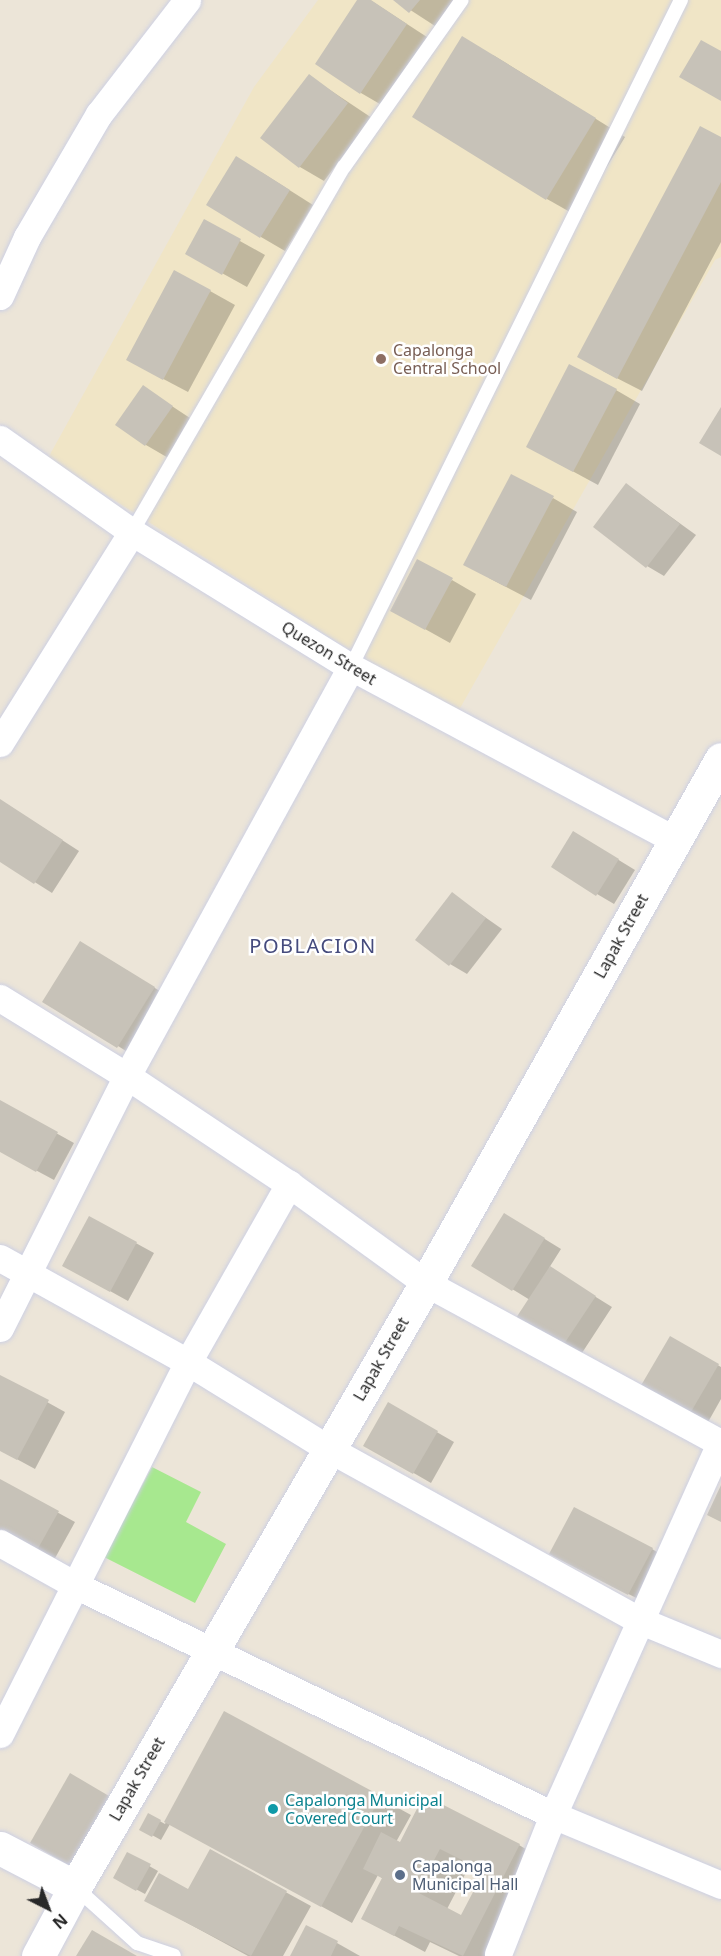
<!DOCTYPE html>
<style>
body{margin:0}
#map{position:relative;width:721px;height:1956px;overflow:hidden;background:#ece5d8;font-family:"Noto Sans",sans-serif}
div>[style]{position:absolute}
.education>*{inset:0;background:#f0e5c6}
.green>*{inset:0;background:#a7e88f}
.shadow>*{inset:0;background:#0003}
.building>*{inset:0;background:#c7c2b8}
.roads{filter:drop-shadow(0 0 2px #cdd0e3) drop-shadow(0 0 2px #cdd0e3)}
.lane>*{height:14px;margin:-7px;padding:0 7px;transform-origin:7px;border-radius:7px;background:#fff}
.street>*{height:27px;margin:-13.5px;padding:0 13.5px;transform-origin:13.5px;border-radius:13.5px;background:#fff}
.secondary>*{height:33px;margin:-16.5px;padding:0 16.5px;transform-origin:16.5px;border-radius:16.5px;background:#fff}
.dots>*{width:16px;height:16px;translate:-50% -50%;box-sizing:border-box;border:3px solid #fff;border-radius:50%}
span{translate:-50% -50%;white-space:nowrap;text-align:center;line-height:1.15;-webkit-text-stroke:5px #fff;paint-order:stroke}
.education-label{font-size:16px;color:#785e54}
.left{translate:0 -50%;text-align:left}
.street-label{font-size:16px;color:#282828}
.culture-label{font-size:16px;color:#0d838f}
.service-label{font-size:16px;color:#4e5e75}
.quarter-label{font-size:20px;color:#454b7d;letter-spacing:1.5px}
.north{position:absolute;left:18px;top:1878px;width:60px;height:60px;-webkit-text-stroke:4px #fff;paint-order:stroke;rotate:138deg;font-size:16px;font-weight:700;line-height:24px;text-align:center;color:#282828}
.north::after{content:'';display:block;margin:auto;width:21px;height:27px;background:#282828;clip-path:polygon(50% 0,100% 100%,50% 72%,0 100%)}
</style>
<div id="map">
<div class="education">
<i style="clip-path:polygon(318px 0,721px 0,721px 257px,715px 260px,455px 717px,48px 458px,254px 87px)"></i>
</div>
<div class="green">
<i style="clip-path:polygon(152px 1467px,201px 1492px,186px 1522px,226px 1544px,195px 1603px,104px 1557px)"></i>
</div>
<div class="shadow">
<i style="clip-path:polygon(359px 0,370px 0,430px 39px,385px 107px,361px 93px)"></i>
<i style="clip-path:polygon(395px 0,455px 0,435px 26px)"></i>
<i style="clip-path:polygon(493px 55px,625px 137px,577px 216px,547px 199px)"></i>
<i style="clip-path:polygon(309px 76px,372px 118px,324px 181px,300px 167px,262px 138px)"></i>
<i style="clip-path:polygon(721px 139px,721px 242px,642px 391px,603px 371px)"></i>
<i style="clip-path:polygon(261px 172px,313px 205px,285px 251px,261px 237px)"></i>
<i style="clip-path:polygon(204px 221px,265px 255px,247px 287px,211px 267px)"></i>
<i style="clip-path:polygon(210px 291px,235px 305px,188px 392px,152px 373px)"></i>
<i style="clip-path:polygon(143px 387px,196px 422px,170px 459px,146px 445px)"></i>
<i style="clip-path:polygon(616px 390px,640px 404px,598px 485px,552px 460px)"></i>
<i style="clip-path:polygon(627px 485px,696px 535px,664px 576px,647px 566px)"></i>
<i style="clip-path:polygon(553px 498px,577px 512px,531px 600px,489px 578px)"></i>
<i style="clip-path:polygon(452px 580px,476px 594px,450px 643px,416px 624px)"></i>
<i style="clip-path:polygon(0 800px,79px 851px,52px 893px,0 860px)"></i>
<i style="clip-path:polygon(591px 843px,635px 870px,614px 904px,597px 894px)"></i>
<i style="clip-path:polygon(452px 894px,502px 929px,467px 974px,450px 964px)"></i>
<i style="clip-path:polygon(105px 957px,179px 1003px,142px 1061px,118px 1046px)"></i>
<i style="clip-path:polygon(0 1102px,74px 1143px,54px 1180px,0 1151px)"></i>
<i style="clip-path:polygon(90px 1218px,154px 1253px,128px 1301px,81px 1275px)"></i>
<i style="clip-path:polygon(522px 1225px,561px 1249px,549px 1268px,612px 1307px,580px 1356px,563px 1346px,530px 1300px,473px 1265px)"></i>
<i style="clip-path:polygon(670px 1338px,721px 1367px,721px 1399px,703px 1431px,638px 1393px)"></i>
<i style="clip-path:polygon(0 1376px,65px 1412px,35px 1469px,0 1450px)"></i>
<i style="clip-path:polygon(388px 1404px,454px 1442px,431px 1483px,365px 1445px)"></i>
<i style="clip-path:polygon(0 1481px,75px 1522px,54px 1560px,0 1531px)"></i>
<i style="clip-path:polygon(652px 1549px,669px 1559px,646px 1603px,568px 1563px)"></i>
<i style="clip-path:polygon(evenodd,225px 1713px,411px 1815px,396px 1842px,401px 1844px,519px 1845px,549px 1863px,501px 1956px,459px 1956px,430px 1942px,425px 1952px,363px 1919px,383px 1879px,378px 1875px,352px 1923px,170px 1824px,161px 1840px,141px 1829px,149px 1815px,165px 1824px,225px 1713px,470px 1865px,486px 1872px,462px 1917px,447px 1909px,470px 1865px)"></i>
<i style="clip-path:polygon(211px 1851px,311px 1906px,283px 1956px,248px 1956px,171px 1914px,189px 1891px)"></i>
<i style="clip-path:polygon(128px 1854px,158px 1871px,145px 1894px,115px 1878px)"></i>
<i style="clip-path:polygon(307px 1927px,337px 1943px,360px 1956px,292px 1956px)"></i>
</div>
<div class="building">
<i style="clip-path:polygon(357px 0,371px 0,407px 24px,360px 94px,315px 64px)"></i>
<i style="clip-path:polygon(393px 0,420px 0,409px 13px)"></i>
<i style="clip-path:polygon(462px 36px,596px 118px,546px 200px,412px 117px)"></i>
<i style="clip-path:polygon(701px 40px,721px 51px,721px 101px,679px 77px)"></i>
<i style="clip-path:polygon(309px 74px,348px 103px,299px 168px,260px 138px)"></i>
<i style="clip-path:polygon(700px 126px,721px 137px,721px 182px,617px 379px,577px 357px)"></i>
<i style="clip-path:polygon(236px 156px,290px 190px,260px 238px,206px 205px)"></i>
<i style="clip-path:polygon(204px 219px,241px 239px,222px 275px,185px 254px)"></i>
<i style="clip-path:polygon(174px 270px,211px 290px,163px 380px,126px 360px)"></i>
<i style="clip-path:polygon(569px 364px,617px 389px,573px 472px,526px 447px)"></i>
<i style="clip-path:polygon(143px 385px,173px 406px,145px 446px,115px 425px)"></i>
<i style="clip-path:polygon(721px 407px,721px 456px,699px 443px)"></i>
<i style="clip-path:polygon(511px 474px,554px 496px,506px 587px,463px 565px)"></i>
<i style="clip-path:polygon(626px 483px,680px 524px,646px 568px,593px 527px)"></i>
<i style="clip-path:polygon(417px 559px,453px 578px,425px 630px,390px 611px)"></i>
<i style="clip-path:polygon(0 799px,63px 840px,34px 884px,0 862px)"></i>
<i style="clip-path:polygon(573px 831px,619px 859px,596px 896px,551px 867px)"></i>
<i style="clip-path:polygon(452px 892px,486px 918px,449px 966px,415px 940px)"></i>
<i style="clip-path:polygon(80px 941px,155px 987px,117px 1048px,42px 1002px)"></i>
<i style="clip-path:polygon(0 1100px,58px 1132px,36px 1172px,0 1152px)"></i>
<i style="clip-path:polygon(504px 1213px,545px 1238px,512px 1291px,471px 1266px)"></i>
<i style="clip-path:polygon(89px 1216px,137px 1242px,110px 1292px,62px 1266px)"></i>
<i style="clip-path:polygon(550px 1266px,596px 1296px,562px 1347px,516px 1318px)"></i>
<i style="clip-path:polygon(670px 1336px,719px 1364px,685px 1422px,636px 1394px)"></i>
<i style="clip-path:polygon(0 1375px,49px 1400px,17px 1460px,0 1451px)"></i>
<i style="clip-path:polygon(388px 1402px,438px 1431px,413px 1474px,363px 1446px)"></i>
<i style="clip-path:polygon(0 1479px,59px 1511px,36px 1552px,0 1532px)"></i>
<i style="clip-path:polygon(721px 1485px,721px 1522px,707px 1515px)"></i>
<i style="clip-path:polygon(574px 1507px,653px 1548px,628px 1595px,549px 1554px)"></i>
<i style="clip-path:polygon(224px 1711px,381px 1796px,321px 1907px,164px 1822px)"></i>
<i style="clip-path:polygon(70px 1773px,109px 1796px,70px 1866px,30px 1843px)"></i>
<i style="clip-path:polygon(evenodd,424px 1795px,520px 1844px,463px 1956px,399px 1926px,394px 1936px,361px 1919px,382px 1878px,363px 1869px,381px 1832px,400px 1842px,424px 1795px,440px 1849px,484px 1871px,461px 1915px,417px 1892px,440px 1849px)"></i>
<i style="clip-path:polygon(148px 1813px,161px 1820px,152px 1837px,139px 1830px)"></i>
<i style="clip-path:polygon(210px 1849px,287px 1891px,251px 1956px,144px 1901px,159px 1873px,188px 1889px)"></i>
<i style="clip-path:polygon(127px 1852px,151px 1864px,136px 1891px,113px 1878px)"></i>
<i style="clip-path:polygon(306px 1925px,338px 1941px,331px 1956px,290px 1956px)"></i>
<i style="clip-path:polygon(92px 1930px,137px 1956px,76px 1956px)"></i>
</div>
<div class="roads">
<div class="lane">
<i style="left:132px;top:532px;width:422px;rotate:-59.9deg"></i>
<i style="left:344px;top:167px;width:204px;rotate:-54.8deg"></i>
<i style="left:351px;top:667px;width:744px;rotate:-63.68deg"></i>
<i style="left:75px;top:1887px;width:84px;rotate:42.1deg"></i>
<i style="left:137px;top:1943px;width:39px;rotate:19deg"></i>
</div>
<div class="street">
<i style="left:0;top:296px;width:65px;rotate:-65.4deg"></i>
<i style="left:27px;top:237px;width:143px;rotate:-59.7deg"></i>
<i style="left:99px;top:114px;width:144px;rotate:-52.3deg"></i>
<i style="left:0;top:439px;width:161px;rotate:35.2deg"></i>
<i style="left:132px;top:532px;width:257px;rotate:31.7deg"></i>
<i style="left:351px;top:667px;width:367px;rotate:28.1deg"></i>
<i style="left:0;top:743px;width:249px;rotate:-58deg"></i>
<i style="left:0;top:998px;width:149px;rotate:31.6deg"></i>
<i style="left:127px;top:1076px;width:195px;rotate:33.7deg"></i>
<i style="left:289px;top:1184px;width:169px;rotate:35.9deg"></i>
<i style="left:426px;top:1283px;width:336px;rotate:28.5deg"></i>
<i style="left:0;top:1258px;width:215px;rotate:29deg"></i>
<i style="left:188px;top:1362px;width:166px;rotate:31.7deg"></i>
<i style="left:329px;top:1449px;width:356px;rotate:28.9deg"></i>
<i style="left:641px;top:1621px;width:87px;rotate:22.4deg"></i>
<i style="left:0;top:1328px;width:282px;rotate:-63.3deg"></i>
<i style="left:127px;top:1076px;width:466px;rotate:-61.3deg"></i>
<i style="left:0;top:1543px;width:88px;rotate:29.2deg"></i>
<i style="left:77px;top:1586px;width:528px;rotate:25.69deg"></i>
<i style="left:553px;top:1815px;width:182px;rotate:22.6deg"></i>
<i style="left:0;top:1734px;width:417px;rotate:-63.2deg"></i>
<i style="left:188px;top:1362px;width:205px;rotate:-60.4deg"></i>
<i style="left:498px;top:1954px;width:149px;rotate:-68.4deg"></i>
<i style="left:553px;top:1815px;width:409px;rotate:-65.8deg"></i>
</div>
<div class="secondary">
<i style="left:0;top:1848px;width:85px;rotate:27.5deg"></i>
<i style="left:38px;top:1956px;width:78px;rotate:-61.8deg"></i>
<i style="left:75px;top:1887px;width:699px;rotate:-59.84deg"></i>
<i style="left:426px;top:1283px;width:601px;rotate:-60.62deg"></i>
</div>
</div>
<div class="dots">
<i style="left:381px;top:359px;background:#8d6e63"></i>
<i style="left:273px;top:1809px;background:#0f9aa8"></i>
<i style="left:400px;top:1875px;background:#5c6f8a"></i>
</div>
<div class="education-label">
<span class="left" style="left:393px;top:359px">Capalonga<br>Central School</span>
</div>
<div class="street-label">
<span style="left:329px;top:653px;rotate:31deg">Quezon Street</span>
<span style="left:621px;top:936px;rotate:-61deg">Lapak Street</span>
<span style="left:381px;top:1359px;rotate:-60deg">Lapak Street</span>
<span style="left:137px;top:1779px;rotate:-60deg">Lapak Street</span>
</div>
<div class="culture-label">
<span class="left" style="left:285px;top:1809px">Capalonga Municipal<br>Covered Court</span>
</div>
<div class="service-label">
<span class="left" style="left:412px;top:1875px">Capalonga<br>Municipal Hall</span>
</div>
<div class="quarter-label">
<span style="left:313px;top:945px">POBLACION</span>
</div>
<div class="north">N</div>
</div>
